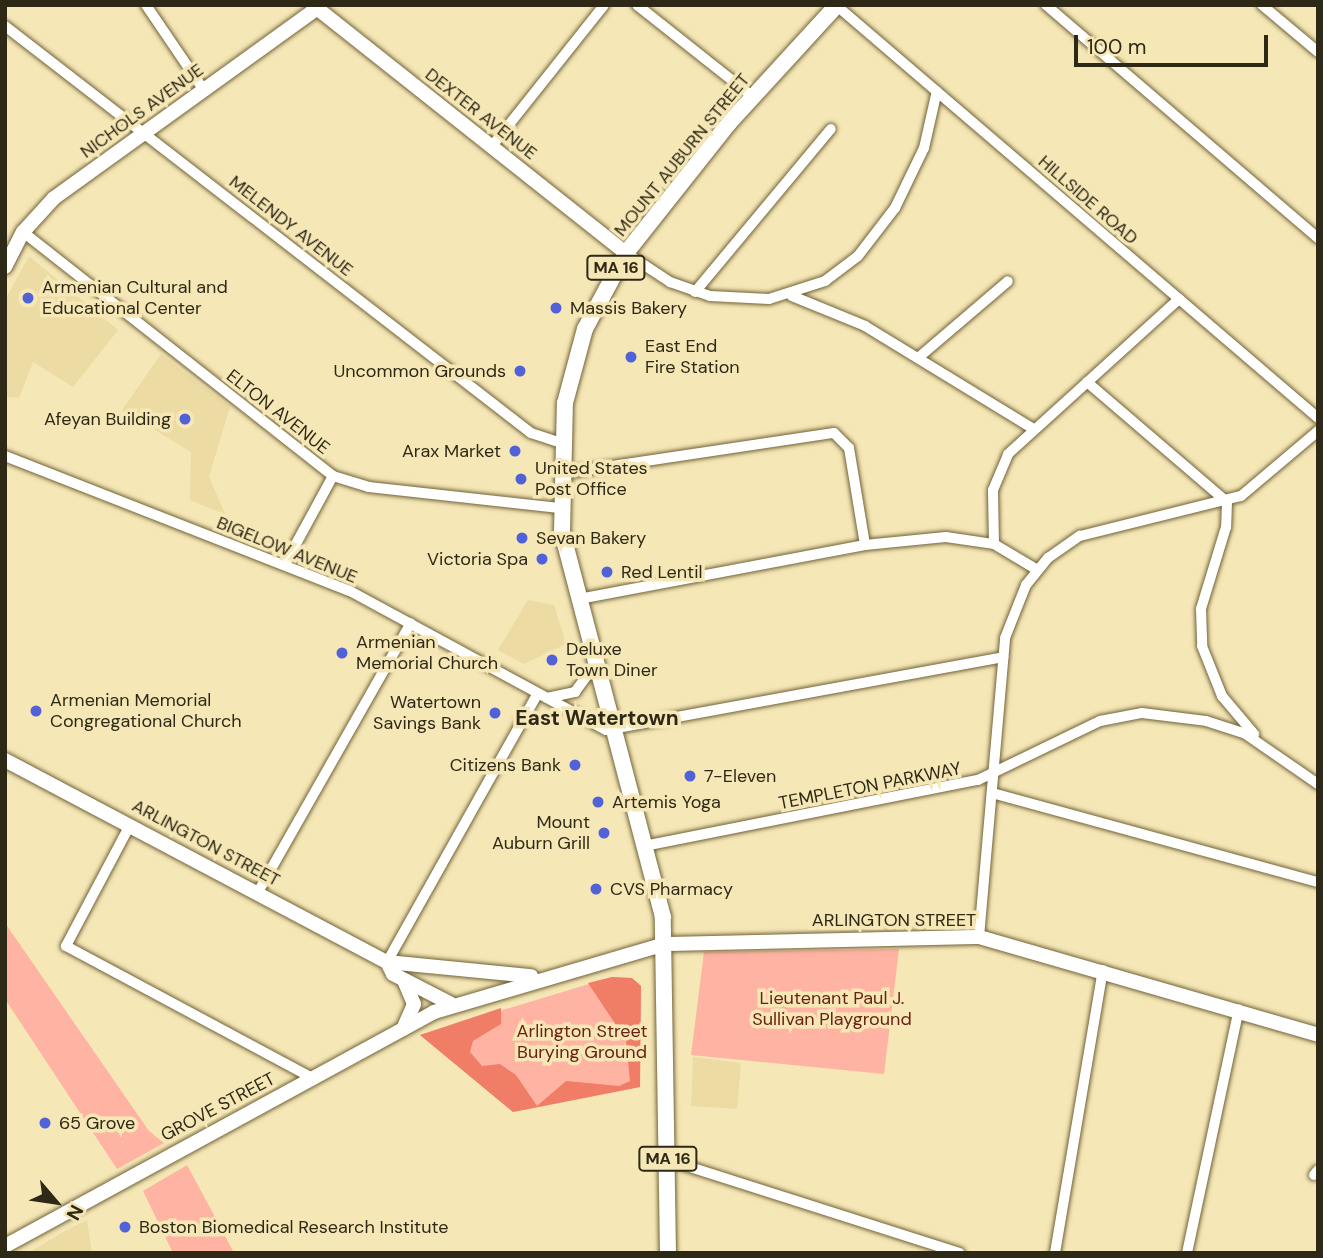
<!DOCTYPE html>
<style>
body{margin:0}
#map{position:relative;width:1323px;height:1258px;overflow:hidden;background:#f6e7b7;font-family:"DM Sans",sans-serif}
div>[style]{position:absolute}
.built>*{inset:0;background:#ecdba3}
.green>*{inset:0;background:#ffb3a2}
.forest>*{inset:0;background:#f07d66}
.roads{filter:drop-shadow(0 0 2px #716337) drop-shadow(0 0 2px #716337)}
.street>*{height:10px;margin:-5px;padding:0 5px;transform-origin:5px;border-radius:5px;background:#fff}
.secondary>*{height:14px;margin:-7px;padding:0 7px;transform-origin:7px;border-radius:7px;background:#fff}
.primary>*{height:16px;margin:-8px;padding:0 8px;transform-origin:8px;border-radius:8px;background:#fff}
.dots>*{width:19px;height:19px;translate:-50% -50%;box-sizing:border-box;border:4px solid #f6e7b7;border-radius:50%}
span{translate:-50% -50%;white-space:nowrap;text-align:center;line-height:1.15;-webkit-text-stroke:7px #f6e7b7;paint-order:stroke}
.shield-label span{padding:2px 5px;background:#f6e7b7;border:2px solid;border-radius:5px;-webkit-text-stroke-width:0}
.shield-label{font-size:16px;color:#2e2916;font-weight:700}
.street-label{font-size:18px;color:#2e2916}
.poi-label{font-size:18px;color:#2e2916}
.left{translate:0 -50%;text-align:left}
.right{translate:-100% -50%;text-align:right}
.park-label{font-size:18px;color:#692114}
.quarter-label{font-size:21px;color:#2e2916;font-weight:700}
.frame{position:absolute;inset:0;border:7px solid #2e2916;pointer-events:none}
.north{position:absolute;left:21px;top:1167px;width:70px;height:70px;-webkit-text-stroke:5px #f6e7b7;paint-order:stroke;rotate:119deg;font-size:19px;font-weight:700;line-height:28px;text-align:center;color:#2e2916}
.north::after{content:'';display:block;margin:auto;width:24px;height:32px;background:#2e2916;clip-path:polygon(50% 0,100% 100%,50% 72%,0 100%)}
.scale{position:absolute;left:1074px;top:35px;width:194px;height:32px;box-sizing:border-box;border:4px solid #2e2916;border-top:0;padding-left:9px;font-size:21px;line-height:24px;white-space:nowrap;color:#2e2916;-webkit-text-stroke:5px #f6e7b7;paint-order:stroke}
</style>
<div id="map">
<div class="built">
<i style="clip-path:polygon(29px 256px,118px 330px,73px 387px,33px 362px,19px 398px,5px 397px,5px 300px)"></i>
<i style="clip-path:polygon(161px 354px,230px 407px,209px 477px,226px 515px,190px 500px,191px 452px,122px 410px)"></i>
<i style="clip-path:polygon(528px 600px,554px 605px,566px 644px,524px 664px,498px 650px)"></i>
<i style="clip-path:polygon(693px 1057px,741px 1063px,737px 1109px,691px 1106px)"></i>
<i style="clip-path:polygon(87px 1220px,92px 1253px,28px 1253px,65px 1231px)"></i>
</div>
<div class="green">
<i style="clip-path:polygon(5px 923px,149px 1131px,164px 1143px,117px 1169px,5px 999px)"></i>
<i style="clip-path:polygon(899px 949px,884px 1074px,691px 1055px,704px 952px)"></i>
<i style="clip-path:polygon(612px 977px,632px 978px,641px 986px,640px 1087px,513px 1112px,420px 1035px)"></i>
<i style="clip-path:polygon(187px 1165px,215px 1217px,234px 1253px,173px 1253px,143px 1191px)"></i>
</div>
<div class="forest">
<i style="clip-path:polygon(612px 977px,632px 978px,641px 986px,640px 1087px,513px 1112px,420px 1035px,501px 1008px,501px 1024px,473px 1041px,470px 1052px,482px 1066px,500px 1064px,516px 1075px,537px 1106px,566px 1081px,619px 1086px,630px 1081px,626px 1040px,588px 983px)"></i>
</div>
<div class="roads">
<div class="street">
<i style="left:146px;top:5px;width:102px;rotate:55.8deg"></i>
<i style="left:637px;top:5px;width:148px;rotate:38.4deg"></i>
<i style="left:1046px;top:5px;width:358px;rotate:40.6deg"></i>
<i style="left:1262px;top:5px;width:73px;rotate:40deg"></i>
<i style="left:837px;top:6px;width:633px;rotate:40.58deg"></i>
<i style="left:5px;top:26px;width:665px;rotate:37.73deg"></i>
<i style="left:531px;top:433px;width:32px;rotate:18deg"></i>
<i style="left:492px;top:146px;width:180px;rotate:-51.5deg"></i>
<i style="left:23px;top:232px;width:395px;rotate:38.2deg"></i>
<i style="left:333px;top:476px;width:38px;rotate:17deg"></i>
<i style="left:369px;top:487px;width:191px;rotate:6.3deg"></i>
<i style="left:626px;top:253px;width:53px;rotate:33.4deg"></i>
<i style="left:670px;top:282px;width:42px;rotate:19.3deg"></i>
<i style="left:710px;top:296px;width:59px;rotate:2.9deg"></i>
<i style="left:769px;top:299px;width:59px;rotate:-17.8deg"></i>
<i style="left:825px;top:281px;width:41px;rotate:-37.1deg"></i>
<i style="left:858px;top:256px;width:61px;rotate:-52.4deg"></i>
<i style="left:895px;top:208px;width:67px;rotate:-64.2deg"></i>
<i style="left:924px;top:148px;width:58px;rotate:-77.2deg"></i>
<i style="left:695px;top:292px;width:212px;rotate:-50.2deg"></i>
<i style="left:792px;top:296px;width:79px;rotate:22.3deg"></i>
<i style="left:865px;top:326px;width:198px;rotate:31.4deg"></i>
<i style="left:918px;top:358px;width:118px;rotate:-40.5deg"></i>
<i style="left:1087px;top:382px;width:184px;rotate:40.6deg"></i>
<i style="left:1227px;top:502px;width:25px;rotate:92deg"></i>
<i style="left:1226px;top:527px;width:86px;rotate:107deg"></i>
<i style="left:1201px;top:609px;width:37px;rotate:88deg"></i>
<i style="left:1202px;top:646px;width:54px;rotate:68.2deg"></i>
<i style="left:1222px;top:696px;width:50px;rotate:49.9deg"></i>
<i style="left:5px;top:456px;width:370px;rotate:21.4deg"></i>
<i style="left:350px;top:591px;width:291px;rotate:28.5deg"></i>
<i style="left:606px;top:730px;width:404px;rotate:-10.4deg"></i>
<i style="left:559px;top:474px;width:278px;rotate:-8.5deg"></i>
<i style="left:834px;top:433px;width:21px;rotate:45deg"></i>
<i style="left:849px;top:448px;width:98px;rotate:80.6deg"></i>
<i style="left:994px;top:544px;width:54px;rotate:-91.1deg"></i>
<i style="left:993px;top:490px;width:39px;rotate:-67deg"></i>
<i style="left:1008px;top:454px;width:231px;rotate:-42.2deg"></i>
<i style="left:285px;top:564px;width:100px;rotate:-61.4deg"></i>
<i style="left:579px;top:599px;width:291px;rotate:-10.7deg"></i>
<i style="left:865px;top:545px;width:81px;rotate:-5.6deg"></i>
<i style="left:946px;top:537px;width:49px;rotate:8.3deg"></i>
<i style="left:994px;top:544px;width:49px;rotate:30.8deg"></i>
<i style="left:547px;top:698px;width:29px;rotate:-12deg"></i>
<i style="left:575px;top:692px;width:36px;rotate:-54deg"></i>
<i style="left:992px;top:793px;width:338px;rotate:15.3deg"></i>
<i style="left:130px;top:825px;width:137px;rotate:117.9deg"></i>
<i style="left:66px;top:946px;width:279px;rotate:28.2deg"></i>
<i style="left:649px;top:845px;width:335px;rotate:-11.2deg"></i>
<i style="left:978px;top:780px;width:136px;rotate:-25.8deg"></i>
<i style="left:1100px;top:721px;width:43px;rotate:-10.8deg"></i>
<i style="left:1142px;top:713px;width:64px;rotate:7.1deg"></i>
<i style="left:1206px;top:721px;width:40px;rotate:18deg"></i>
<i style="left:1244px;top:733px;width:90px;rotate:34.6deg"></i>
<i style="left:258px;top:892px;width:309px;rotate:-60.4deg"></i>
<i style="left:979px;top:937px;width:300px;rotate:-85deg"></i>
<i style="left:1005px;top:638px;width:57px;rotate:-68.4deg"></i>
<i style="left:1026px;top:585px;width:35px;rotate:-51deg"></i>
<i style="left:1048px;top:558px;width:39px;rotate:-35deg"></i>
<i style="left:1080px;top:536px;width:166px;rotate:-14deg"></i>
<i style="left:1241px;top:496px;width:101px;rotate:-40.2deg"></i>
<i style="left:387px;top:962px;width:308px;rotate:-60.7deg"></i>
<i style="left:668px;top:1160px;width:306px;rotate:17.7deg"></i>
<i style="left:1314px;top:1175px;width:6px;rotate:-51deg"></i>
<i style="left:1055px;top:1253px;width:287px;rotate:-80.4deg"></i>
<i style="left:1187px;top:1253px;width:249px;rotate:-78deg"></i>
</div>
<div class="secondary">
<i style="left:313px;top:5px;width:399px;rotate:38.4deg"></i>
<i style="left:5px;top:267px;width:39px;rotate:-63deg"></i>
<i style="left:23px;top:232px;width:46px;rotate:-47.6deg"></i>
<i style="left:54px;top:198px;width:323px;rotate:-35.8deg"></i>
<i style="left:5px;top:760px;width:432px;rotate:27.9deg"></i>
<i style="left:387px;top:962px;width:145px;rotate:5.6deg"></i>
<i style="left:387px;top:962px;width:13px;rotate:63deg"></i>
<i style="left:393px;top:974px;width:65px;rotate:27.3deg"></i>
<i style="left:403px;top:1029px;width:27px;rotate:-66deg"></i>
<i style="left:414px;top:1004px;width:26px;rotate:-113deg"></i>
<i style="left:5px;top:1246px;width:489px;rotate:-28.6deg"></i>
<i style="left:434px;top:1012px;width:241px;rotate:-16.4deg"></i>
<i style="left:665px;top:944px;width:314px;rotate:-1.3deg"></i>
<i style="left:979px;top:937px;width:353px;rotate:16.1deg"></i>
</div>
<div class="primary">
<i style="left:668px;top:1253px;width:336px;rotate:-90.9deg"></i>
<i style="left:663px;top:917px;width:398px;rotate:-104.7deg"></i>
<i style="left:562px;top:532px;width:129px;rotate:-88.7deg"></i>
<i style="left:565px;top:403px;width:77px;rotate:-74.9deg"></i>
<i style="left:585px;top:329px;width:86px;rotate:-61.7deg"></i>
<i style="left:626px;top:253px;width:166px;rotate:-51.6deg"></i>
<i style="left:729px;top:123px;width:160px;rotate:-47.5deg"></i>
</div>
</div>
<div class="dots">
<i style="left:28px;top:298px;background:#5162d8"></i>
<i style="left:556px;top:308px;background:#5162d8"></i>
<i style="left:631px;top:357px;background:#5162d8"></i>
<i style="left:520px;top:371px;background:#5162d8"></i>
<i style="left:185px;top:419px;background:#5162d8"></i>
<i style="left:515px;top:451px;background:#5162d8"></i>
<i style="left:521px;top:479px;background:#5162d8"></i>
<i style="left:522px;top:538px;background:#5162d8"></i>
<i style="left:542px;top:559px;background:#5162d8"></i>
<i style="left:607px;top:572px;background:#5162d8"></i>
<i style="left:342px;top:653px;background:#5162d8"></i>
<i style="left:552px;top:660px;background:#5162d8"></i>
<i style="left:36px;top:711px;background:#5162d8"></i>
<i style="left:495px;top:713px;background:#5162d8"></i>
<i style="left:575px;top:765px;background:#5162d8"></i>
<i style="left:690px;top:776px;background:#5162d8"></i>
<i style="left:598px;top:802px;background:#5162d8"></i>
<i style="left:604px;top:833px;background:#5162d8"></i>
<i style="left:596px;top:889px;background:#5162d8"></i>
<i style="left:45px;top:1123px;background:#5162d8"></i>
<i style="left:125px;top:1227px;background:#5162d8"></i>
</div>
<div class="shield-label">
<span style="left:616px;top:268px">MA 16</span>
<span style="left:668px;top:1159px">MA 16</span>
</div>
<div class="street-label">
<span style="left:142px;top:111px;rotate:-36deg">NICHOLS AVENUE</span>
<span style="left:481px;top:114px;rotate:38deg">DEXTER AVENUE</span>
<span style="left:682px;top:155px;rotate:-51deg">MOUNT AUBURN STREET</span>
<span style="left:1088px;top:200px;rotate:41deg">HILLSIDE ROAD</span>
<span style="left:291px;top:226px;rotate:38deg">MELENDY AVENUE</span>
<span style="left:278px;top:412px;rotate:38deg">ELTON AVENUE</span>
<span style="left:287px;top:550px;rotate:22deg">BIGELOW AVENUE</span>
<span style="left:870px;top:786px;rotate:-11deg">TEMPLETON PARKWAY</span>
<span style="left:206px;top:843px;rotate:28deg">ARLINGTON STREET</span>
<span style="left:894px;top:920px">ARLINGTON STREET</span>
<span style="left:218px;top:1107px;rotate:-28deg">GROVE STREET</span>
</div>
<div class="poi-label">
<span class="left" style="left:42px;top:298px">Armenian Cultural and<br>Educational Center</span>
<span class="left" style="left:570px;top:308px">Massis Bakery</span>
<span class="left" style="left:645px;top:357px">East End<br>Fire Station</span>
<span class="right" style="left:506px;top:371px">Uncommon Grounds</span>
<span class="right" style="left:171px;top:419px">Afeyan Building</span>
<span class="right" style="left:501px;top:451px">Arax Market</span>
<span class="left" style="left:535px;top:479px">United States<br>Post Office</span>
<span class="left" style="left:536px;top:538px">Sevan Bakery</span>
<span class="right" style="left:528px;top:559px">Victoria Spa</span>
<span class="left" style="left:621px;top:572px">Red Lentil</span>
<span class="left" style="left:356px;top:653px">Armenian<br>Memorial Church</span>
<span class="left" style="left:566px;top:660px">Deluxe<br>Town Diner</span>
<span class="left" style="left:50px;top:711px">Armenian Memorial<br>Congregational Church</span>
<span class="right" style="left:481px;top:713px">Watertown<br>Savings Bank</span>
<span class="right" style="left:561px;top:765px">Citizens Bank</span>
<span class="left" style="left:704px;top:776px">7-Eleven</span>
<span class="left" style="left:612px;top:802px">Artemis Yoga</span>
<span class="right" style="left:590px;top:833px">Mount<br>Auburn Grill</span>
<span class="left" style="left:610px;top:889px">CVS Pharmacy</span>
<span class="left" style="left:59px;top:1123px">65 Grove</span>
<span class="left" style="left:139px;top:1227px">Boston Biomedical Research Institute</span>
</div>
<div class="park-label">
<span style="left:832px;top:1009px">Lieutenant Paul J.<br>Sullivan Playground</span>
<span style="left:582px;top:1042px">Arlington Street<br>Burying Ground</span>
</div>
<div class="quarter-label">
<span style="left:597px;top:718px">East Watertown</span>
</div>
<div class="frame"></div>
<div class="north">N</div>
<div class="scale">100 m</div>
</div>
